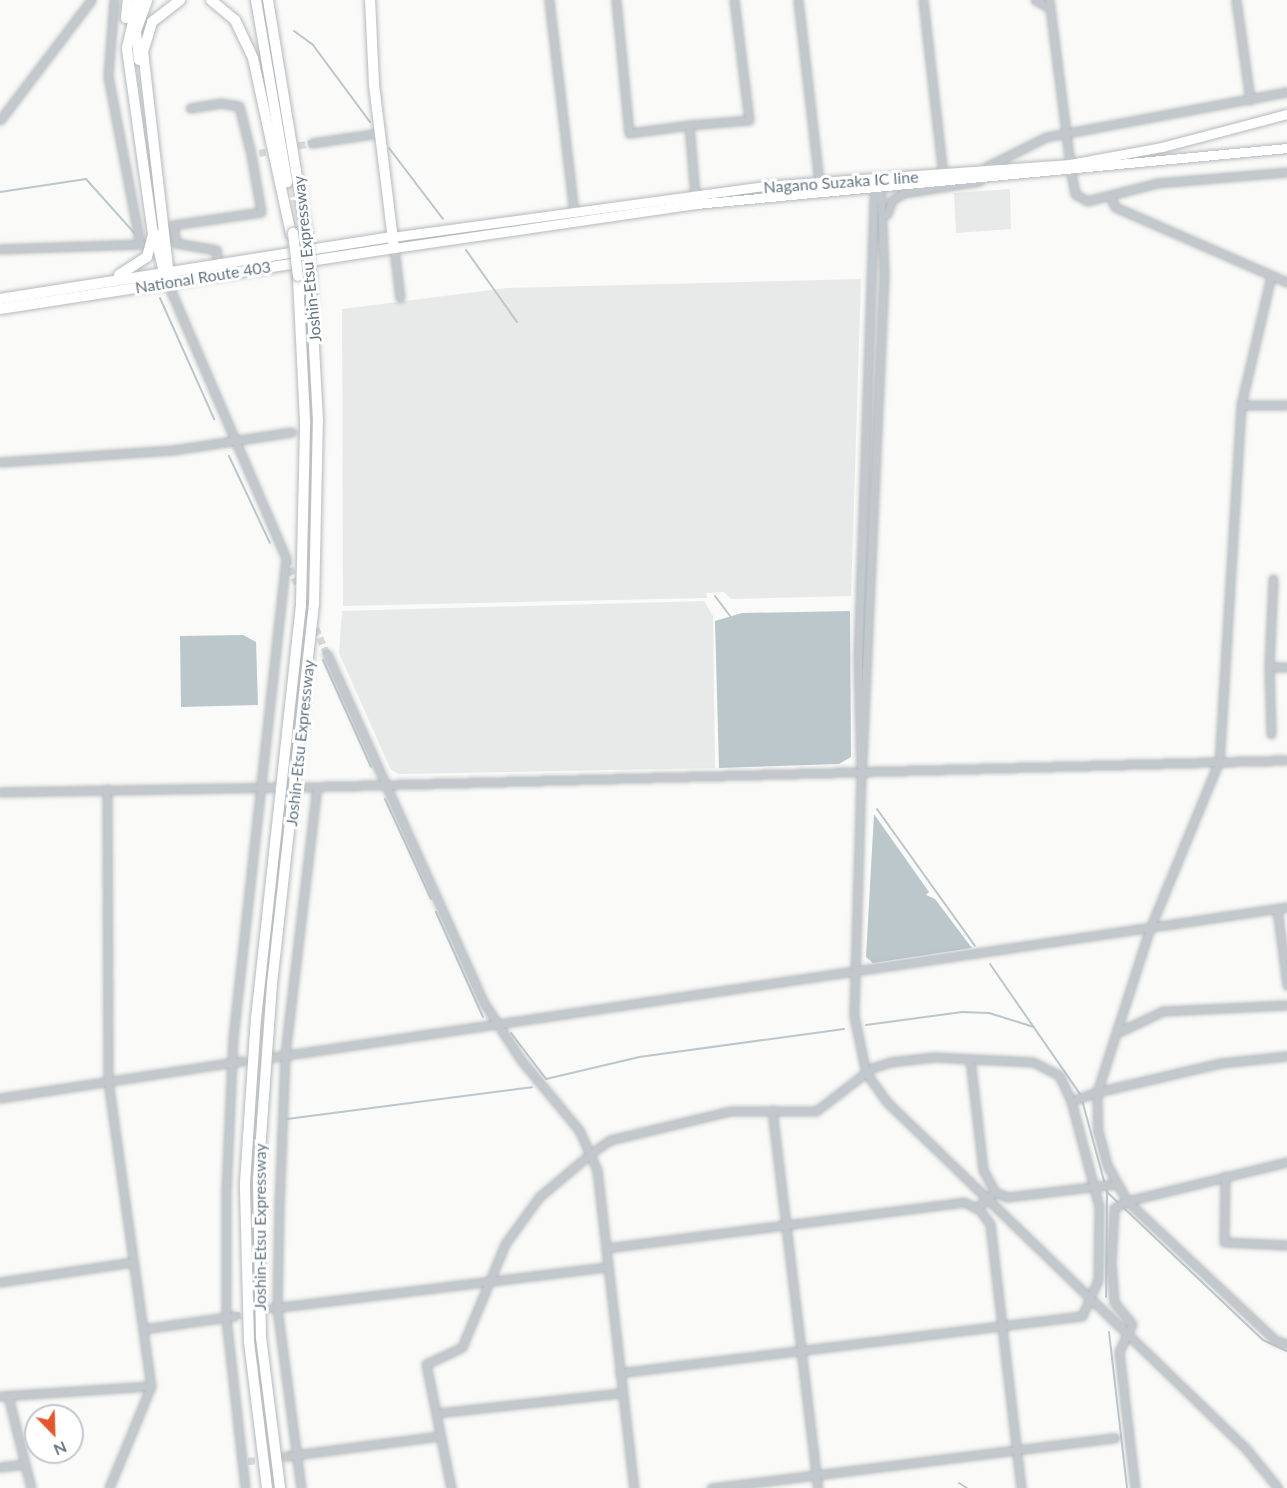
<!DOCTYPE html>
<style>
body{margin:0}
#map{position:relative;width:1287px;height:1488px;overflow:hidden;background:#fafaf8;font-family:Lato,sans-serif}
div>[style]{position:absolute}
.built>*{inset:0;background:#e8e9e9}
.water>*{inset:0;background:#bbc7cb}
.stream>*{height:2px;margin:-1px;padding:0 1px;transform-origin:1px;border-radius:1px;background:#bbc7cb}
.minor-tunnel>*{height:7px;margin-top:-3.5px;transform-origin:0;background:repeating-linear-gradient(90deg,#d5d9db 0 7px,transparent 0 10.5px)}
.roads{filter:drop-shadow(0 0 2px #b5babe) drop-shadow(0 0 2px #b5babe)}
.minor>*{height:7px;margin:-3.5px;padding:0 3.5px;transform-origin:3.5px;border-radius:3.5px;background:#c3c8cc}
.major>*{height:9px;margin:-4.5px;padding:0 4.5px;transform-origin:4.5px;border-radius:4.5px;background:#fff}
.highway>*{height:10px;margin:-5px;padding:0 5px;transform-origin:5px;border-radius:5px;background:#fff}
.bridges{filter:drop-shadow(0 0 2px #b4b9bd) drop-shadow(0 0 2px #b4b9bd)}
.highway-bridge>*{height:10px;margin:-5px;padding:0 5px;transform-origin:5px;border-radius:5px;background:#fff}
span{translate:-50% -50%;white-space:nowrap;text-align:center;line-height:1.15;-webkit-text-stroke:6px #fff;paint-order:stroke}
.street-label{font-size:16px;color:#657683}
.north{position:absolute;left:24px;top:1404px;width:60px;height:60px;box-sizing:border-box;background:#fff;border:2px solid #c1c8cd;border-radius:50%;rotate:157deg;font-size:16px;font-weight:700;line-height:24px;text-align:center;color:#657683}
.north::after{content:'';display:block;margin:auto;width:21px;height:27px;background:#e4572e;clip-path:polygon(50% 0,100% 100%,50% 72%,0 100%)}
</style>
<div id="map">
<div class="built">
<i style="clip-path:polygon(1010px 189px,1011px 229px,956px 233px,954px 193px)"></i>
<i style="clip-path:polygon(861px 279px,851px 596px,731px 599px,724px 592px,706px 593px,707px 598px,343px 606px,342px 309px,507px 288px)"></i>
<i style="clip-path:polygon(704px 601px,713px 616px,715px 768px,399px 774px,391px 770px,339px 653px,342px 611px)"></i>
</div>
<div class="water">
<i style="clip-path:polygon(850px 611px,851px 757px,839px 764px,719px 768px,715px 621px,742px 613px)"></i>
<i style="clip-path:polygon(243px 635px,256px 642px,258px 705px,181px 707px,180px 636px)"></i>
<i style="clip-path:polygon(874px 814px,929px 892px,926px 895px,935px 899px,972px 948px,873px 963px,866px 957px)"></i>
</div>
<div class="stream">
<i style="left:294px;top:31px;width:24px;rotate:36deg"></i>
<i style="left:313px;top:45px;width:96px;rotate:53.5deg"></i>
<i style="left:389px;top:148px;width:89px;rotate:52.7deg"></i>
<i style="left:0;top:192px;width:87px;rotate:-8.6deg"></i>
<i style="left:86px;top:179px;width:75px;rotate:48.2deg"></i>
<i style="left:466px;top:250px;width:88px;rotate:54.7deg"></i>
<i style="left:160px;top:298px;width:133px;rotate:65.9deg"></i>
<i style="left:229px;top:456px;width:96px;rotate:64.8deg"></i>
<i style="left:715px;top:596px;width:26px;rotate:53deg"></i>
<i style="left:323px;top:660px;width:117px;rotate:65.8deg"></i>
<i style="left:385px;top:799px;width:110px;rotate:65.3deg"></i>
<i style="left:877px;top:809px;width:168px;rotate:54.4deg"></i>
<i style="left:436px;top:912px;width:115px;rotate:65.9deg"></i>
<i style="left:990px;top:964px;width:158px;rotate:55.3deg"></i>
<i style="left:866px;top:1025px;width:97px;rotate:-7.7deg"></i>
<i style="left:962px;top:1012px;width:27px;rotate:2deg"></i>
<i style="left:989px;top:1013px;width:47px;rotate:17.3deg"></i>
<i style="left:511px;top:1033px;width:58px;rotate:52.7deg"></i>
<i style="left:546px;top:1079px;width:96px;rotate:-13.3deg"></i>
<i style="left:639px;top:1057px;width:207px;rotate:-7.8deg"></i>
<i style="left:1082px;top:1100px;width:95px;rotate:74.8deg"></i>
<i style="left:1107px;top:1192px;width:105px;rotate:90.5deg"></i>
<i style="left:287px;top:1119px;width:247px;rotate:-7.4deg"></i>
<i style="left:1107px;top:1192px;width:215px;rotate:43.5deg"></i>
<i style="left:1263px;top:1340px;width:26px;rotate:25deg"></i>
<i style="left:1109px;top:1332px;width:157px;rotate:83.4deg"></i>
<i style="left:959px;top:1483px;width:9px;rotate:32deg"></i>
</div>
<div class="minor-tunnel">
<i style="left:288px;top:147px;width:24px;rotate:-9deg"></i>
<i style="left:259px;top:153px;width:16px;rotate:-11deg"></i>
<i style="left:286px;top:558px;width:34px;rotate:67deg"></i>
<i style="left:303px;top:599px;width:60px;rotate:66.4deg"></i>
<i style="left:234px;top:1316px;width:39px;rotate:-12deg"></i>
<i style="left:248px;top:1461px;width:18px;rotate:-6deg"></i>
</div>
<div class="roads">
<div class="minor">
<i style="left:549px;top:0;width:213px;rotate:83.3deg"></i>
<i style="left:616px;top:0;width:134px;rotate:84.4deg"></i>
<i style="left:629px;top:133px;width:61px;rotate:-7.6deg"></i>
<i style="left:689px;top:125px;width:70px;rotate:85.1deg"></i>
<i style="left:798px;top:0;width:183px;rotate:83.4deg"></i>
<i style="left:923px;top:0;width:177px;rotate:83.5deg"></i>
<i style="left:1035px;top:0;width:17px;rotate:28deg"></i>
<i style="left:1049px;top:0;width:165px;rotate:82.7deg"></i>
<i style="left:1236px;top:0;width:101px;rotate:82deg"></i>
<i style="left:190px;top:108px;width:30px;rotate:-9deg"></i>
<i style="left:220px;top:103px;width:19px;rotate:9deg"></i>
<i style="left:239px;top:106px;width:49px;rotate:76deg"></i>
<i style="left:251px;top:154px;width:59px;rotate:80.2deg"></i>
<i style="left:261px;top:212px;width:89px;rotate:171.6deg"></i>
<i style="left:173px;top:225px;width:18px;rotate:81deg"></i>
<i style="left:176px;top:243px;width:41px;rotate:9.9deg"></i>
<i style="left:216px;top:250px;width:13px;rotate:81deg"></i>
<i style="left:0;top:120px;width:151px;rotate:-52.8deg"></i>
<i style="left:689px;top:125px;width:60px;rotate:-4.8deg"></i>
<i style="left:749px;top:120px;width:121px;rotate:-97.1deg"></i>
<i style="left:312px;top:143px;width:68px;rotate:-8.5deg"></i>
<i style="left:984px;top:168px;width:69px;rotate:-26.6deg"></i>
<i style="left:1046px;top:137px;width:245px;rotate:-10.6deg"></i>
<i style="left:1071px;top:173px;width:21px;rotate:79deg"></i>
<i style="left:1075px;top:194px;width:14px;rotate:30deg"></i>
<i style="left:1087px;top:201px;width:72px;rotate:-14.4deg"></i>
<i style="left:1157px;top:183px;width:130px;rotate:-4.8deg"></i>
<i style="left:880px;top:178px;width:97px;rotate:87.6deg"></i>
<i style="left:884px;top:275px;width:500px;rotate:92.6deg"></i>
<i style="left:861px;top:774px;width:117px;rotate:-91.5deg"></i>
<i style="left:858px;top:657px;width:468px;rotate:-88deg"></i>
<i style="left:874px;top:189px;width:13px;rotate:-61deg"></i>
<i style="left:1110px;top:196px;width:12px;rotate:66deg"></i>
<i style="left:1115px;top:207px;width:188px;rotate:23.6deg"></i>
<i style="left:887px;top:214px;width:15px;rotate:-70deg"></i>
<i style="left:892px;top:200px;width:14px;rotate:-30deg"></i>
<i style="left:904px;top:193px;width:76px;rotate:-9.1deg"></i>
<i style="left:394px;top:248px;width:50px;rotate:83.2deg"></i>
<i style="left:0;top:249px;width:140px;rotate:-2deg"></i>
<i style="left:140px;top:244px;width:171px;rotate:-100.8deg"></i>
<i style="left:108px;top:76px;width:76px;rotate:-85.5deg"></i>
<i style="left:1271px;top:276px;width:132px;rotate:103.1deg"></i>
<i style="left:1241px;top:405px;width:357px;rotate:93.5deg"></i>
<i style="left:1219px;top:761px;width:184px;rotate:112.4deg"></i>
<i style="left:1149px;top:931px;width:169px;rotate:107.9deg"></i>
<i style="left:1097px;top:1092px;width:127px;rotate:-13.2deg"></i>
<i style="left:1221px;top:1063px;width:66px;rotate:-6.1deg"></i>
<i style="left:167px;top:282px;width:301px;rotate:66.7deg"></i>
<i style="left:286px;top:558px;width:482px;rotate:96.3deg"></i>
<i style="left:233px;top:1037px;width:153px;rotate:92.6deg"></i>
<i style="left:226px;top:1190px;width:128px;rotate:90deg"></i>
<i style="left:226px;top:1318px;width:171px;rotate:83.6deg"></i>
<i style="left:1241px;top:405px;width:46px"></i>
<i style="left:0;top:462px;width:173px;rotate:-4deg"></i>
<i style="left:173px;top:450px;width:120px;rotate:-8.6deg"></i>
<i style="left:1273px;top:579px;width:88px;rotate:92.6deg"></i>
<i style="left:1269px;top:667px;width:18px"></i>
<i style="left:327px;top:654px;width:383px;rotate:65.8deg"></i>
<i style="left:484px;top:1003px;width:68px;rotate:57deg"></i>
<i style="left:521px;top:1060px;width:91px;rotate:50.4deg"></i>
<i style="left:579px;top:1130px;width:44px;rotate:65.8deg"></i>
<i style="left:597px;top:1170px;width:320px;rotate:83.4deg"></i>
<i style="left:1269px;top:667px;width:67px;rotate:88.3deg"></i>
<i style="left:861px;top:774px;width:242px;rotate:91.7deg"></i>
<i style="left:854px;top:1016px;width:58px;rotate:78.1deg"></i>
<i style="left:866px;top:1073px;width:37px;rotate:54deg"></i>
<i style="left:888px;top:1103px;width:499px;rotate:44deg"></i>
<i style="left:1247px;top:1450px;width:49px;rotate:50.8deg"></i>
<i style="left:305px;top:787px;width:982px;rotate:-1.57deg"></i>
<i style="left:107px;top:789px;width:292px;rotate:89.8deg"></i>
<i style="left:108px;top:1081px;width:308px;rotate:82deg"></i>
<i style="left:151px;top:1386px;width:110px;rotate:112.4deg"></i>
<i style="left:0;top:792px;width:273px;rotate:-1deg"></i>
<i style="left:1277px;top:909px;width:77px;rotate:82.5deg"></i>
<i style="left:1121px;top:1031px;width:47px;rotate:-25.5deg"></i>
<i style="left:1163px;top:1011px;width:124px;rotate:-2.8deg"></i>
<i style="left:274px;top:1057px;width:1024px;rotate:-8.42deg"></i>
<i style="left:970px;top:1059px;width:112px;rotate:83.3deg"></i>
<i style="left:983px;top:1170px;width:25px;rotate:61deg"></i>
<i style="left:0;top:1098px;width:245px;rotate:-8.7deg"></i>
<i style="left:1071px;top:1101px;width:28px;rotate:-19deg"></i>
<i style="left:1097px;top:1092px;width:39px;rotate:89deg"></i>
<i style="left:1098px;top:1131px;width:35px;rotate:75deg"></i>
<i style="left:1107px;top:1165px;width:41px;rotate:60.9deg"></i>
<i style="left:1127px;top:1201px;width:15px;rotate:152deg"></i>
<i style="left:1114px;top:1208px;width:54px;rotate:93.2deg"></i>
<i style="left:1111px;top:1262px;width:40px;rotate:85.7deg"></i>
<i style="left:1114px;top:1302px;width:28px;rotate:51deg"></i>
<i style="left:1132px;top:1324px;width:31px;rotate:115deg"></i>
<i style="left:1119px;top:1352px;width:137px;rotate:83.3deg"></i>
<i style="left:772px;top:1110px;width:381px;rotate:83.1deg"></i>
<i style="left:1225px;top:1176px;width:66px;rotate:90.9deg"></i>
<i style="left:1224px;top:1242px;width:63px;rotate:2.7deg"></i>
<i style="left:1127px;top:1201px;width:203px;rotate:43.2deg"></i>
<i style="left:1275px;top:1340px;width:12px;rotate:20deg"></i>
<i style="left:1127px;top:1201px;width:165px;rotate:-13.7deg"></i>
<i style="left:978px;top:1208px;width:20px;rotate:53deg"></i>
<i style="left:990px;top:1224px;width:266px;rotate:83.3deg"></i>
<i style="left:606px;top:1248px;width:361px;rotate:-7.3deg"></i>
<i style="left:964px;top:1202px;width:13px;rotate:27deg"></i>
<i style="left:976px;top:1208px;width:25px;rotate:-40deg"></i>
<i style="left:995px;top:1192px;width:13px;rotate:23deg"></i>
<i style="left:1007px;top:1197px;width:110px;rotate:-6.8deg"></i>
<i style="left:0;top:1282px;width:134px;rotate:-8.6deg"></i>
<i style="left:272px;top:1308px;width:337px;rotate:-7deg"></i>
<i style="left:143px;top:1329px;width:92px;rotate:-8.1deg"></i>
<i style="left:0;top:1396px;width:151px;rotate:-3.8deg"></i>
<i style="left:8px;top:1396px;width:95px;rotate:76deg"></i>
<i style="left:437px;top:1413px;width:186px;rotate:-6.2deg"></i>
<i style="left:286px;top:1456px;width:155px;rotate:-7.4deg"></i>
<i style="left:0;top:1467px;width:25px;rotate:-7deg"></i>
<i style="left:301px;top:1488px;width:181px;rotate:-97.6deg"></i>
<i style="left:277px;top:1309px;width:103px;rotate:-88.9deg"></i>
<i style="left:279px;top:1206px;width:152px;rotate:-87.7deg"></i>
<i style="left:285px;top:1054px;width:269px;rotate:-83.2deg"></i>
<i style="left:451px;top:1488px;width:126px;rotate:-101.4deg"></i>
<i style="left:426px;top:1364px;width:40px;rotate:-25deg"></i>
<i style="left:462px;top:1347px;width:112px;rotate:-67.3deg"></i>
<i style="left:505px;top:1244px;width:58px;rotate:-54.1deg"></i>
<i style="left:539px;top:1197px;width:67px;rotate:-40.1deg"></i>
<i style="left:590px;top:1154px;width:24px;rotate:-35deg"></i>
<i style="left:610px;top:1140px;width:123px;rotate:-13.6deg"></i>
<i style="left:730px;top:1111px;width:86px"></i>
<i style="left:816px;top:1111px;width:71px;rotate:-37.5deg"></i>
<i style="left:872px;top:1068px;width:19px;rotate:-18deg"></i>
<i style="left:890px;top:1062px;width:44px;rotate:-6.5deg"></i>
<i style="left:934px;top:1057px;width:99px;rotate:2.9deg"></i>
<i style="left:1033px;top:1062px;width:29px;rotate:27deg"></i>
<i style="left:1059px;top:1075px;width:29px;rotate:65deg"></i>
<i style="left:1071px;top:1101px;width:109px;rotate:75.1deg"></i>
<i style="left:1099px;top:1206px;width:74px;rotate:90.8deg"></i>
<i style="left:1098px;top:1280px;width:39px;rotate:114deg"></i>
<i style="left:1082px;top:1316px;width:466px;rotate:173deg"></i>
<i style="left:711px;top:1488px;width:407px;rotate:-7.1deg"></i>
</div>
<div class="major">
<i style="left:392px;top:237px;width:375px;rotate:-7.8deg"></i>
<i style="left:764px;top:186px;width:307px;rotate:-4.1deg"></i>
<i style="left:1070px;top:164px;width:94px;rotate:-10.5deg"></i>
<i style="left:1162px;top:147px;width:129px;rotate:-14.8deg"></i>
<i style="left:394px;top:248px;width:305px;rotate:-8.3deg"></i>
<i style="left:696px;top:204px;width:594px;rotate:-5.41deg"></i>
</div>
<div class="highway">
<i style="left:211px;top:0;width:31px;rotate:40deg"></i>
<i style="left:235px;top:20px;width:42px;rotate:64.7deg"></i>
<i style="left:253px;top:58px;width:180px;rotate:77.8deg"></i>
<i style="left:256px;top:0;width:185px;rotate:80.3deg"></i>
<i style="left:268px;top:0;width:235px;rotate:80.7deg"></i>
<i style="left:126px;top:18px;width:18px;rotate:-84deg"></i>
<i style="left:139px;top:60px;width:29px;rotate:-96deg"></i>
<i style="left:136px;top:31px;width:33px;rotate:-70deg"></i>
<i style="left:155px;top:234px;width:44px;rotate:76.9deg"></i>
<i style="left:119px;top:275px;width:33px;rotate:-33deg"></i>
<i style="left:147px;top:257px;width:24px;rotate:-75deg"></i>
<i style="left:153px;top:234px;width:188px;rotate:-98deg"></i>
<i style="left:127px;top:48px;width:49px;rotate:-77.1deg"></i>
<i style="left:169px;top:276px;width:226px;rotate:-96.6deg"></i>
<i style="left:143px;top:52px;width:31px;rotate:-73deg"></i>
<i style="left:152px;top:22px;width:36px;rotate:-38deg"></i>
<i style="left:0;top:299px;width:397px;rotate:-9deg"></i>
<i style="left:0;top:309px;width:399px;rotate:-8.8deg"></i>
<i style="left:394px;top:248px;width:165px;rotate:-97deg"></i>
<i style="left:374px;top:84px;width:84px;rotate:-92.7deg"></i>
<i style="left:267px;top:1488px;width:148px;rotate:-97deg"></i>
<i style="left:249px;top:1341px;width:158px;rotate:-91.5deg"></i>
<i style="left:245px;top:1183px;width:164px;rotate:-86.2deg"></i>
<i style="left:256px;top:1019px;width:417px;rotate:-83.8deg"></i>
<i style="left:301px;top:604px;width:183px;rotate:-88.7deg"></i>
<i style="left:305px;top:421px;width:145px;rotate:-92.8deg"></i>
<i style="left:280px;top:1488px;width:151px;rotate:-97.2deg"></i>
<i style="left:261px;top:1338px;width:159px;rotate:-91.1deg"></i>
<i style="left:258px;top:1179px;width:196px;rotate:-85.9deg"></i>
<i style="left:272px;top:984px;width:381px;rotate:-83.7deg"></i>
<i style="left:314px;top:605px;width:184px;rotate:-88.8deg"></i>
<i style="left:318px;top:421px;width:147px;rotate:-93.1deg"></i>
</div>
</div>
<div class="bridges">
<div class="highway-bridge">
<i style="left:306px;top:232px;width:42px;rotate:84.6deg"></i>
<i style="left:293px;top:233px;width:43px;rotate:83.4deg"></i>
</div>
</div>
<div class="street-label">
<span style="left:841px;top:182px;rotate:-4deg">Nagano Suzaka IC line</span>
<span style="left:307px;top:259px;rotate:-96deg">Joshin-Etsu Expressway</span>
<span style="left:203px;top:277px;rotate:-9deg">National Route 403</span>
<span style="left:300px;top:743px;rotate:-84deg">Joshin-Etsu Expressway</span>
<span style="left:260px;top:1227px;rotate:-90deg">Joshin-Etsu Expressway</span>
</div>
<div class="north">N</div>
</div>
